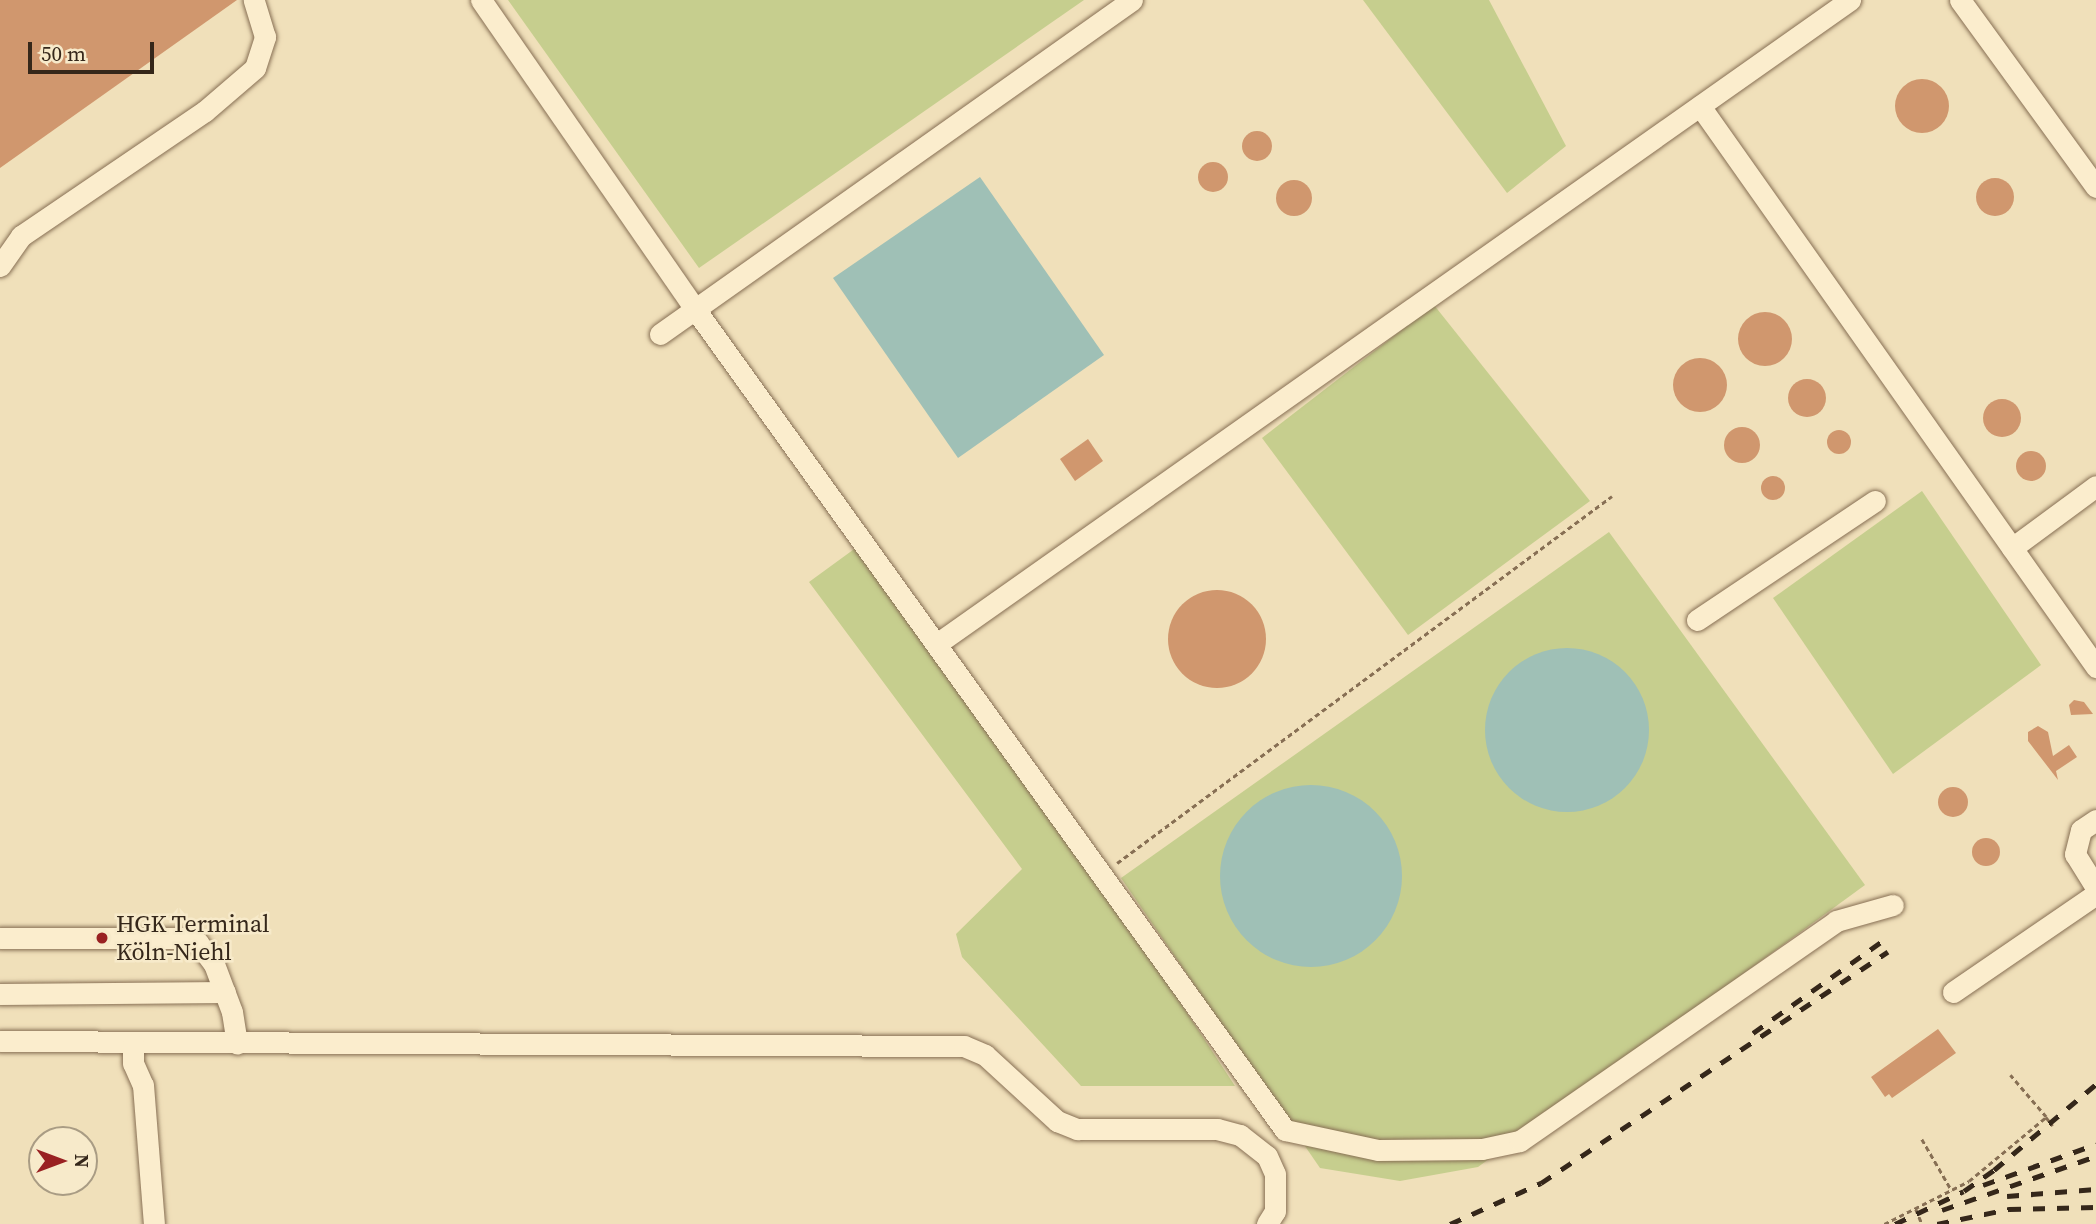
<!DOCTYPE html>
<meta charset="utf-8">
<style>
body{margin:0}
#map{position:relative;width:2096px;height:1224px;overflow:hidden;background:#f0e0ba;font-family:"Source Serif 4",serif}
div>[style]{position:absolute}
.green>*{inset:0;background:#c6ce8e}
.water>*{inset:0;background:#9fc0b6}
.round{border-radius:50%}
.building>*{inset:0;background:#d0976e}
.path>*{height:2.5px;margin-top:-1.25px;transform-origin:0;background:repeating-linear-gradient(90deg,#876f54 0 5px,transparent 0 8.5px)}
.roads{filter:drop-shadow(0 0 2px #876f54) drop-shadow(0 0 2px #876f54)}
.minor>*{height:21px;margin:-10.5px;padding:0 10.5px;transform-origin:10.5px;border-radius:10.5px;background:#fbedcd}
.rail>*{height:5px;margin-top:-2.5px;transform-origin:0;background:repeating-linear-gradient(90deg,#35271a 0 12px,transparent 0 24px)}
.dots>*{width:19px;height:19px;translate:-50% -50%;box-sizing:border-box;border:4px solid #f7eaca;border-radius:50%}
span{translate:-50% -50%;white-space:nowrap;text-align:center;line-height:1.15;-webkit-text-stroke:5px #f7eaca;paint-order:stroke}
.poi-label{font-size:24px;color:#35271a}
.left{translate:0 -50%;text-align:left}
.north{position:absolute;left:28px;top:1126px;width:70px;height:70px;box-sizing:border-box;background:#f7eaca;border:2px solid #a99c84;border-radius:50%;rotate:90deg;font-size:19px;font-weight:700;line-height:28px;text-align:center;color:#35271a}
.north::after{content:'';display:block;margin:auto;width:24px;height:32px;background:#992122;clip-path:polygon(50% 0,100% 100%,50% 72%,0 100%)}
.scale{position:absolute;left:28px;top:42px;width:126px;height:32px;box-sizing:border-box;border:4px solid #35271a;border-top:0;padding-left:9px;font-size:21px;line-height:24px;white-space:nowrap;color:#35271a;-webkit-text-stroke:5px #f7eaca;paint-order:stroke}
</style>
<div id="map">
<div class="green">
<i style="clip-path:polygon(508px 0,1084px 0,699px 268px)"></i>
<i style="clip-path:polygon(1363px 0,1489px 0,1566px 146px,1507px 193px)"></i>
<i style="clip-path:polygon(1434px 305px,1590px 501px,1408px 635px,1262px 438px)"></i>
<i style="clip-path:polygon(1922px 491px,2041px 665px,1893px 774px,1773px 598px)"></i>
<i style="clip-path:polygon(1609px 532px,1865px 885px,1478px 1167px,1400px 1181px,1320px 1168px,1121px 878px)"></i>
<i style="clip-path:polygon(857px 547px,1134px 932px,1235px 1086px,1081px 1086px,962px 957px,956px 934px,1022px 869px,809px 582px)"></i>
</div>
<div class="water">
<i style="clip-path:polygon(980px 177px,1104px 355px,958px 458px,833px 278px)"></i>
<i class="round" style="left:1485px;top:648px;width:164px;height:164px"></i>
<i class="round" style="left:1220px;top:785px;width:182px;height:182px"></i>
</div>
<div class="building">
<i style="clip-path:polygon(0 0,237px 0,0 168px)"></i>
<i class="round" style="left:1895px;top:79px;width:54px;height:54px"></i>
<i class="round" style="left:1242px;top:131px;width:30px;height:30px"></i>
<i class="round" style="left:1198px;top:162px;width:30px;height:30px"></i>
<i class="round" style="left:1976px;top:178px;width:38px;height:38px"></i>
<i class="round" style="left:1276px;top:180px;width:36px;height:36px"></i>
<i class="round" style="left:1738px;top:312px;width:54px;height:54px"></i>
<i class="round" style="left:1673px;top:358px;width:54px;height:54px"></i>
<i class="round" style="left:1788px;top:379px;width:38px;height:38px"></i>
<i class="round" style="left:1983px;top:399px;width:38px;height:38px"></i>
<i class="round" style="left:1724px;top:427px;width:36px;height:36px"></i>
<i class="round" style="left:1827px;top:430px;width:24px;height:24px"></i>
<i style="clip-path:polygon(1088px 439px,1103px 461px,1075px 481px,1060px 459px)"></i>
<i class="round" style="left:2016px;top:451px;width:30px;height:30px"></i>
<i class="round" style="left:1761px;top:476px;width:24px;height:24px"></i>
<i class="round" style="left:1168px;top:590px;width:98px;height:98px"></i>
<i style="clip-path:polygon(2074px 700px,2084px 702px,2093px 714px,2071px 715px,2069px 705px)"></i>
<i style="clip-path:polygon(2038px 726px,2048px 732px,2053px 756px,2069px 745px,2077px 757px,2056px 771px,2058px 780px,2028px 741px,2028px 732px)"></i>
<i class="round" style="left:1938px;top:787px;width:30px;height:30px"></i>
<i class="round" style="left:1972px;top:838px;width:28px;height:28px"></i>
<i style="clip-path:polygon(1938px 1029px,1956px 1053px,1892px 1098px,1889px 1094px,1885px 1097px,1871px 1077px)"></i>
</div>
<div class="path">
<i style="left:1117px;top:863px;width:616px;rotate:-36.55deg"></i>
<i style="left:2046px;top:1117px;width:11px;rotate:52deg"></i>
<i style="left:1922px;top:1139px;width:60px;rotate:60deg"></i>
<i style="left:1916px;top:1209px;width:16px;rotate:68deg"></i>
<i style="left:1884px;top:1224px;width:95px;rotate:-26.8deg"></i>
<i style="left:1969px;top:1181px;width:100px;rotate:-39.7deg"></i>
<i style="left:2046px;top:1117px;width:55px;rotate:-130.6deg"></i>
</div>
<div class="roads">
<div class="minor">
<i style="left:481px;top:0;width:376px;rotate:55.3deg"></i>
<i style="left:695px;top:309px;width:1011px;rotate:54.3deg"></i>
<i style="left:1285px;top:1130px;width:95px;rotate:12.1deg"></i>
<i style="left:1378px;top:1150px;width:104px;rotate:-0.6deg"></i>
<i style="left:1482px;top:1149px;width:39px;rotate:-12deg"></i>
<i style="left:1520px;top:1141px;width:385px;rotate:-34.8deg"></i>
<i style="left:1836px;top:921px;width:59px;rotate:-15.7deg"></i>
<i style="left:1960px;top:0;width:231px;rotate:54deg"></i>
<i style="left:1700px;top:106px;width:687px;rotate:54.78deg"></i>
<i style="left:0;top:266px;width:37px;rotate:-55deg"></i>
<i style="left:21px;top:236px;width:222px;rotate:-34.2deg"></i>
<i style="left:205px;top:111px;width:66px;rotate:-40.7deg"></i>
<i style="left:255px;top:68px;width:33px;rotate:-72deg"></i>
<i style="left:265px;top:37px;width:39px;rotate:-107deg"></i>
<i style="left:660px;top:334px;width:578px;rotate:-35.28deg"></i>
<i style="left:2012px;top:548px;width:104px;rotate:-36.4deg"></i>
<i style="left:1697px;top:620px;width:214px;rotate:-33.8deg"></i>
<i style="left:938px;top:643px;width:1116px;rotate:-35.19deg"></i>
<i style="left:2096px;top:820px;width:18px;rotate:146deg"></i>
<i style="left:2081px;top:830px;width:25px;rotate:104deg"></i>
<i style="left:2075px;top:854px;width:39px;rotate:58deg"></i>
<i style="left:0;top:938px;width:181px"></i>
<i style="left:181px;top:938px;width:18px;rotate:16deg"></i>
<i style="left:198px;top:943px;width:26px;rotate:53deg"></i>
<i style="left:214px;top:964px;width:51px;rotate:69.4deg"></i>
<i style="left:232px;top:1012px;width:32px;rotate:81deg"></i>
<i style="left:1953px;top:992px;width:173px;rotate:-34.4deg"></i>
<i style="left:0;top:994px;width:225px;rotate:-0.5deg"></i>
<i style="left:0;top:1041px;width:964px;rotate:0.3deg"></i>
<i style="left:964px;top:1046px;width:23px;rotate:23deg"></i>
<i style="left:985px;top:1055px;width:98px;rotate:42.5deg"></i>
<i style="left:1057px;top:1121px;width:22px;rotate:22deg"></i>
<i style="left:1077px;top:1129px;width:140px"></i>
<i style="left:1217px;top:1129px;width:24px;rotate:15deg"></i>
<i style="left:1240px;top:1135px;width:34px;rotate:38deg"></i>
<i style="left:1267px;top:1156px;width:20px;rotate:66deg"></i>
<i style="left:1275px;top:1174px;width:37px;rotate:90deg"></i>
<i style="left:1275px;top:1211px;width:15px;rotate:122deg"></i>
<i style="left:133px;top:1044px;width:19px;rotate:90deg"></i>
<i style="left:133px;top:1063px;width:24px;rotate:66deg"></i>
<i style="left:143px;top:1085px;width:139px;rotate:85.5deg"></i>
</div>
</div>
<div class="rail">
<i style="left:1753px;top:1033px;width:157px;rotate:-35.4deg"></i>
<i style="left:1983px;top:1185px;width:120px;rotate:-19.9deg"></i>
<i style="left:2007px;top:1196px;width:89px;rotate:-4.5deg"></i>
<i style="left:1942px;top:1210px;width:163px;rotate:-19.3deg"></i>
<i style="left:1450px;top:1224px;width:100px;rotate:-24.3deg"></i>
<i style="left:1541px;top:1183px;width:417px;rotate:-33.7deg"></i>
<i style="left:1895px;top:1224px;width:76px;rotate:-25.6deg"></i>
<i style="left:1964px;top:1191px;width:37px;rotate:-35deg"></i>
<i style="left:1994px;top:1170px;width:133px;rotate:-40.1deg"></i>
<i style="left:1937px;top:1224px;width:74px;rotate:-11.8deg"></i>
<i style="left:2009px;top:1209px;width:87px;rotate:-1.3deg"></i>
</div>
<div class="dots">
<i style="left:102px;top:938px;background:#992122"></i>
</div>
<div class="poi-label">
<span class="left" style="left:116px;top:938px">HGK Terminal<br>Köln-Niehl</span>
</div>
<div class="north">N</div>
<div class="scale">50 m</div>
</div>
